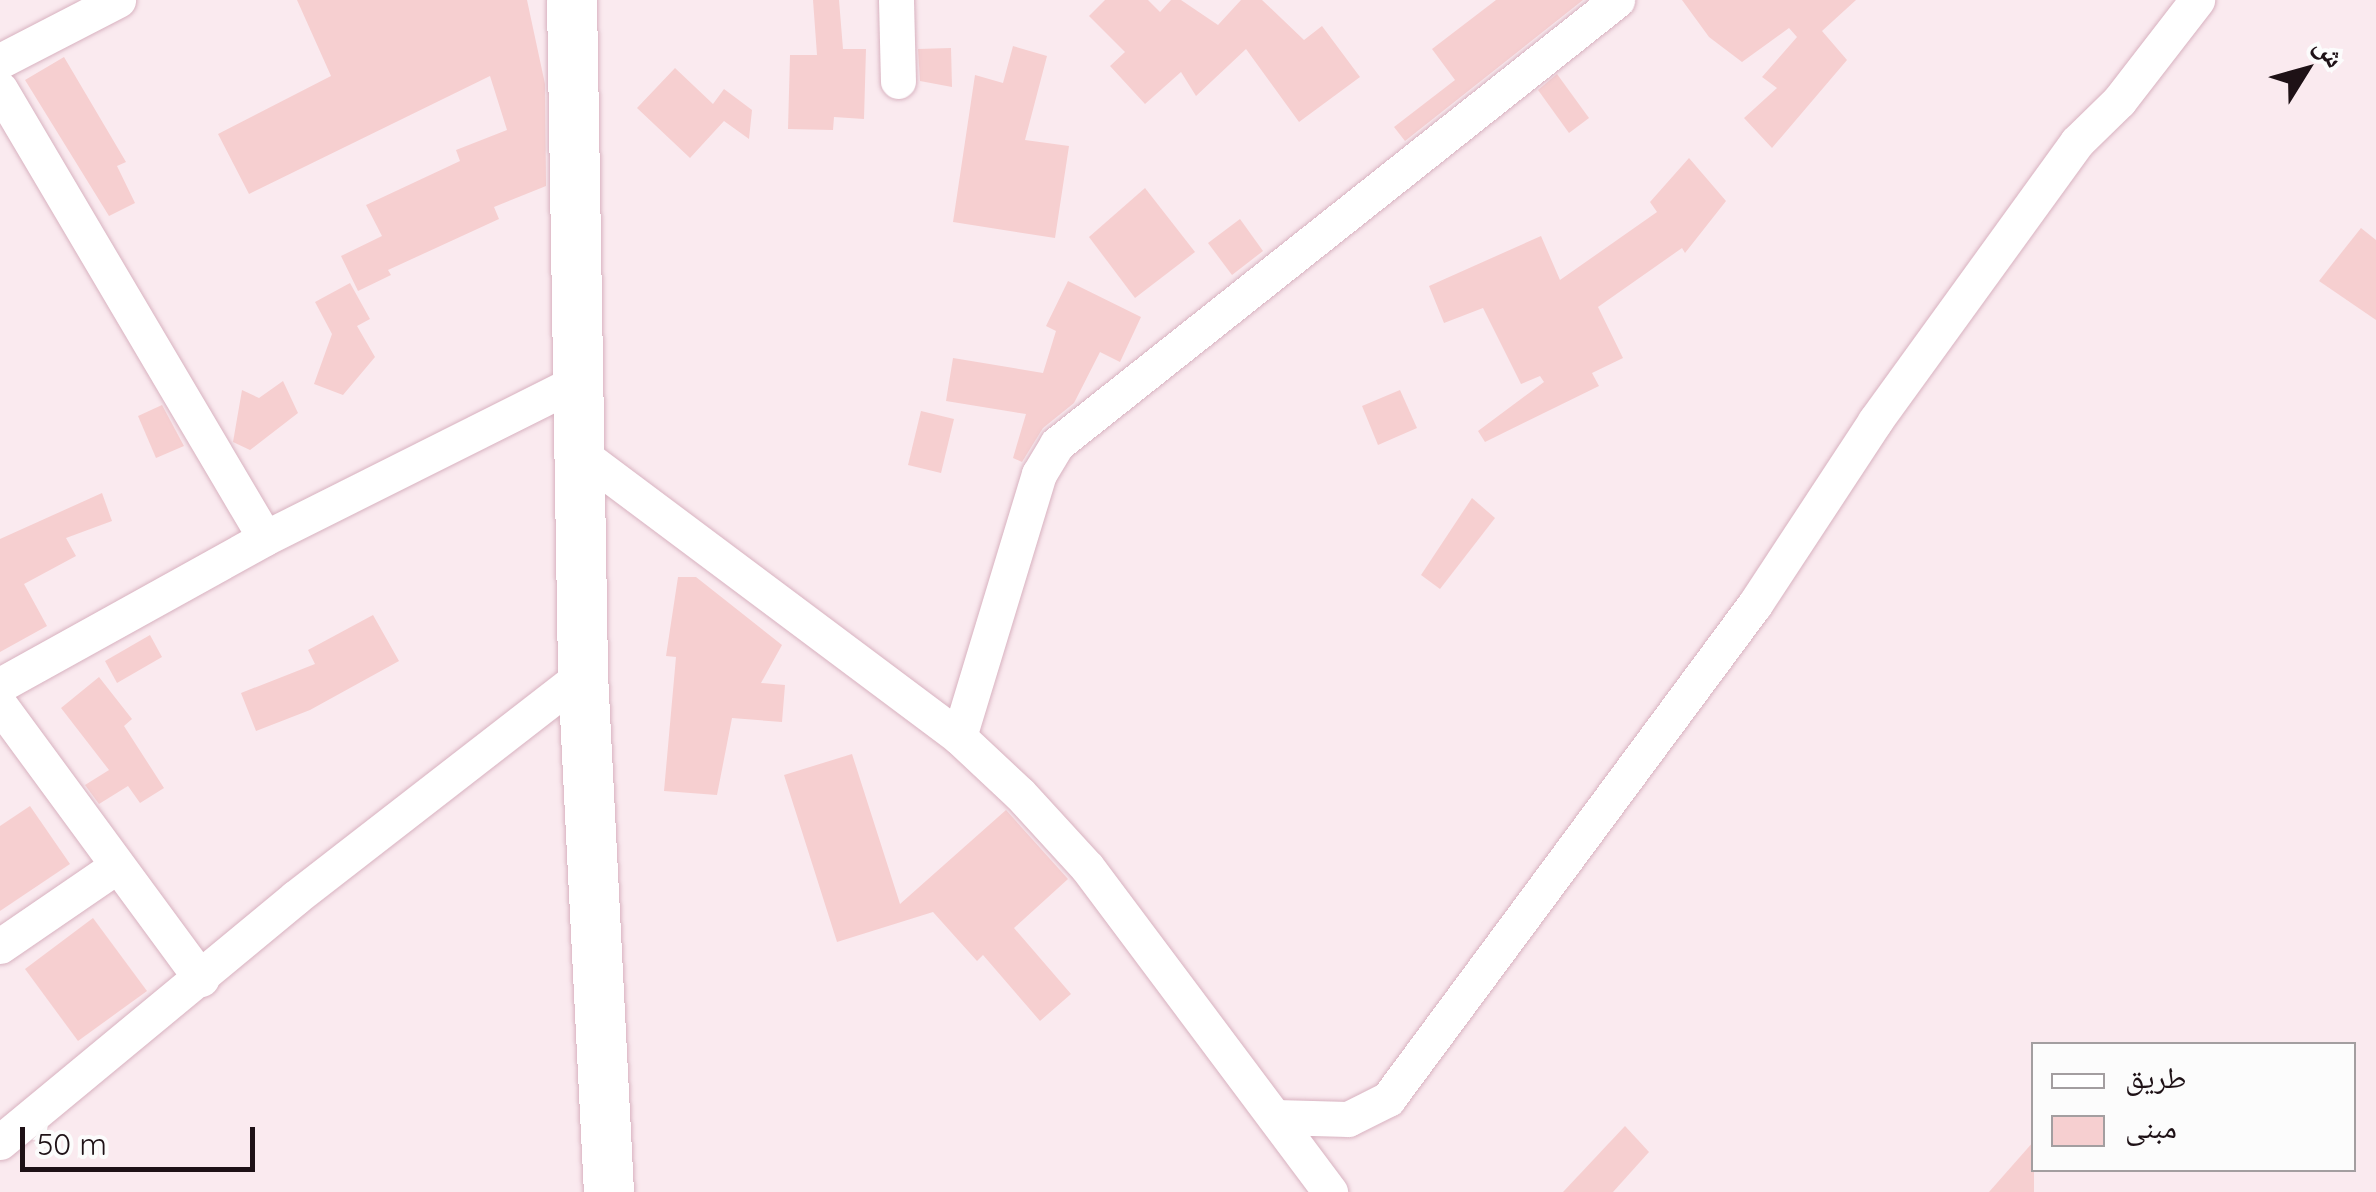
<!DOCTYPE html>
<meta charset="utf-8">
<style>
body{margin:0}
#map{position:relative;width:2376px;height:1192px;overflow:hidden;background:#faeaef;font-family:Quicksand,"Noto Naskh Arabic",sans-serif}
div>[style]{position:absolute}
.building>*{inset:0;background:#f6cfd0}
.roads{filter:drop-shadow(0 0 2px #d8b2c0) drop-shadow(0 0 2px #d8b2c0)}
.street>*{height:35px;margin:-17.5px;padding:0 17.5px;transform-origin:17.5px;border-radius:17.5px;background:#fff}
.secondary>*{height:50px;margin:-25px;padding:0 25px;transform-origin:25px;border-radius:25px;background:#fff}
span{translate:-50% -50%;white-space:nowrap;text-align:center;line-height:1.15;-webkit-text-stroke:10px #fcfcfc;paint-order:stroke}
.legend{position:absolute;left:2031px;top:1042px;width:325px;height:130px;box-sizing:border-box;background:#fcfcfc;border:2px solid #a39ea0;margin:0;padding:12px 18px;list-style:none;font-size:30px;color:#1e1116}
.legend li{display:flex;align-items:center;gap:20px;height:50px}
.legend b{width:50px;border:2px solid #a39ea0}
.north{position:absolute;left:2256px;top:20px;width:100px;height:100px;-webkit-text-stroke:8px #fcfcfc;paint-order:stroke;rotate:53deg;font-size:28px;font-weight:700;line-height:40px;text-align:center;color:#1e1116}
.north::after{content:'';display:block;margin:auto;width:35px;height:45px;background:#1e1116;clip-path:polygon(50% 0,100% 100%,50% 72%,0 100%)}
.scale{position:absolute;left:20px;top:1127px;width:235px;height:45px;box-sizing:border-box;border:5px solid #1e1116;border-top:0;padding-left:12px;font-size:30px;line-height:35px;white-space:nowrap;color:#1e1116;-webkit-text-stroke:8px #fcfcfc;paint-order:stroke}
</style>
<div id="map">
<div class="building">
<i style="clip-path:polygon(297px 0,527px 0,545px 84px,546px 186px,494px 207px,499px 219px,388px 270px,391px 275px,358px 291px,341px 256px,382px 236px,366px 205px,460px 161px,456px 150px,507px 130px,490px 76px,249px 194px,218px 134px,331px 76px)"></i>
<i style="clip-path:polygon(813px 0,839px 0,843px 49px,866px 49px,864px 119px,834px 117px,833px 130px,788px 129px,790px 55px,817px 55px)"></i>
<i style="clip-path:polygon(1105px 0,1148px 0,1160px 12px,1171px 0,1181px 0,1218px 25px,1241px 0,1262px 0,1304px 40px,1322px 26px,1360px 77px,1299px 122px,1246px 49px,1196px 96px,1181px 72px,1145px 104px,1110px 66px,1125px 52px,1089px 16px)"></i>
<i style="clip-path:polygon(1496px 0,1583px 0,1405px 141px,1394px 127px,1455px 80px,1432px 49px)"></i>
<i style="clip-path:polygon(1682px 0,1856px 0,1822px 31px,1847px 60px,1772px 148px,1744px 118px,1777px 88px,1762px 77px,1797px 37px,1789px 28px,1742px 62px,1709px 37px)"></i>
<i style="clip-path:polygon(1013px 46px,1047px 56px,1025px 140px,1069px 146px,1055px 238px,953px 222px,975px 75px,1003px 83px)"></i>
<i style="clip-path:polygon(951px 48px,952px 87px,920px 81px,918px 49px)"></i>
<i style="clip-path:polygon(64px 57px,126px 162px,117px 166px,135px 203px,109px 216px,25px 80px)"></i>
<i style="clip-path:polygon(675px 68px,713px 104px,724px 89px,752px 110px,749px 139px,724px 121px,690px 158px,637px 108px)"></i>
<i style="clip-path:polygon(1557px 74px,1589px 118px,1569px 133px,1538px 90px)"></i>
<i style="clip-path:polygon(1689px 158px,1726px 201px,1685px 253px,1682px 248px,1598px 307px,1623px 358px,1592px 373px,1599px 386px,1485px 442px,1478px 431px,1544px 382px,1540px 376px,1521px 384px,1483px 308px,1444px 323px,1429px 286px,1541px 236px,1560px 280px,1657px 212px,1650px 202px)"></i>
<i style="clip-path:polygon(1145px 188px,1195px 252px,1135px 298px,1089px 237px)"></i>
<i style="clip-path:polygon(1240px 219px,1263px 251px,1232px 275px,1208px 243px)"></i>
<i style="clip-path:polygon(2361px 228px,2376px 240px,2376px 320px,2319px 281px)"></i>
<i style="clip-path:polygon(1068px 281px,1141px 317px,1120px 362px,1100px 352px,1074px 403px,1043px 428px,1022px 462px,1013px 458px,1026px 414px,946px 401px,953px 358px,1043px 373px,1056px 331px,1046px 326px)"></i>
<i style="clip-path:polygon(350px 283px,370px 319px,357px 326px,375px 357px,343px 395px,314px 384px,332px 334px,315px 302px)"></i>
<i style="clip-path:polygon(283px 381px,298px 413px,250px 450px,233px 442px,242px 390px,259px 398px)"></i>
<i style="clip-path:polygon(1400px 390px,1417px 428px,1378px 445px,1362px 406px)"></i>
<i style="clip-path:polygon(162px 405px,184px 446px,156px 458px,138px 416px)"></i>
<i style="clip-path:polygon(921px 411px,954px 419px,941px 473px,908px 465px)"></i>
<i style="clip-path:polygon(102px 493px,112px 521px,66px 538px,76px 556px,24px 584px,47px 626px,0 652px,0 539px)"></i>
<i style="clip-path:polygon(1472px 498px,1495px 518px,1440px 589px,1421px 575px)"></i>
<i style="clip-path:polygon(678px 577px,696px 577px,782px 645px,761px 683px,785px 685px,782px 722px,732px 718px,717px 795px,664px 791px,676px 657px,666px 656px)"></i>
<i style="clip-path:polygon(373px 615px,399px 661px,310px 710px,256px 731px,241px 693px,315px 664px,308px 650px)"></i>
<i style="clip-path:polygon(150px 635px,162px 657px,117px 683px,105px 661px)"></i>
<i style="clip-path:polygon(99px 677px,132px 719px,124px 726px,164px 788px,140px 803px,128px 786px,99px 804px,85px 785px,109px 770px,61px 708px)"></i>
<i style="clip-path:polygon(852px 754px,900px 904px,1006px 810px,1068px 879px,1014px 928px,1071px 994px,1040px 1021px,983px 955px,977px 961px,933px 912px,837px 942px,784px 775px)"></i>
<i style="clip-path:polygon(30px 806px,70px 864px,0 911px,0 826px)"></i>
<i style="clip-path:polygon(93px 918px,147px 991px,78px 1041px,25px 969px)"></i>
<i style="clip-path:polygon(1625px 1126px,1649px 1152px,1613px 1192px,1563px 1192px)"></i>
<i style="clip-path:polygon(2034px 1141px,2034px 1192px,1989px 1192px)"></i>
</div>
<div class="roads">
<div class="street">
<i style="left:896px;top:0;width:81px;rotate:88.6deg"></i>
<i style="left:0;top:61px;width:133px;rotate:-27.3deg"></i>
<i style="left:0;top:89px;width:521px;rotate:59.45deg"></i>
<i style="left:581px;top:454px;width:472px;rotate:36.8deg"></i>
<i style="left:959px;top:737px;width:83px;rotate:43.1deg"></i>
<i style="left:1020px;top:794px;width:99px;rotate:47.5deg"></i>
<i style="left:1087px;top:867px;width:406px;rotate:53.2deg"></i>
<i style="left:0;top:685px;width:303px;rotate:-29deg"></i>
<i style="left:265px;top:538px;width:346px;rotate:-26.6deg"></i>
<i style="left:0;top:705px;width:340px;rotate:53.7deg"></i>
<i style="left:959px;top:737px;width:275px;rotate:-73.1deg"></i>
<i style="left:1039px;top:474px;width:35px;rotate:-59deg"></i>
<i style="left:1057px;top:444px;width:715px;rotate:-38.41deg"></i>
<i style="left:0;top:946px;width:142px;rotate:-34.4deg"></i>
<i style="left:1276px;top:1117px;width:72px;rotate:1.6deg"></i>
<i style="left:1348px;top:1119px;width:45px;rotate:-26.6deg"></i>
<i style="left:1388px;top:1099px;width:616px;rotate:-53.45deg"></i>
<i style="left:1755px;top:604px;width:219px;rotate:-56.7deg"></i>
<i style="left:1875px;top:421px;width:344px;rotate:-54.1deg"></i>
<i style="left:2077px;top:142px;width:59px;rotate:-44.3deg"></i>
<i style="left:2119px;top:101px;width:128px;rotate:-52.3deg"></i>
<i style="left:0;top:1142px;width:384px;rotate:-39.6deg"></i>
<i style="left:296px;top:897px;width:363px;rotate:-37.8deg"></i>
</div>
<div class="secondary">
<i style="left:572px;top:0;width:674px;rotate:89.06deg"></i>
<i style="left:583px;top:674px;width:519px;rotate:87.13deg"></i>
</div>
</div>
<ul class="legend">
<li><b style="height:12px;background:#fff"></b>طريق</li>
<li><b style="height:28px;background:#f6cfd0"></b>مبنى</li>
</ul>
<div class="north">ش</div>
<div class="scale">50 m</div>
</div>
